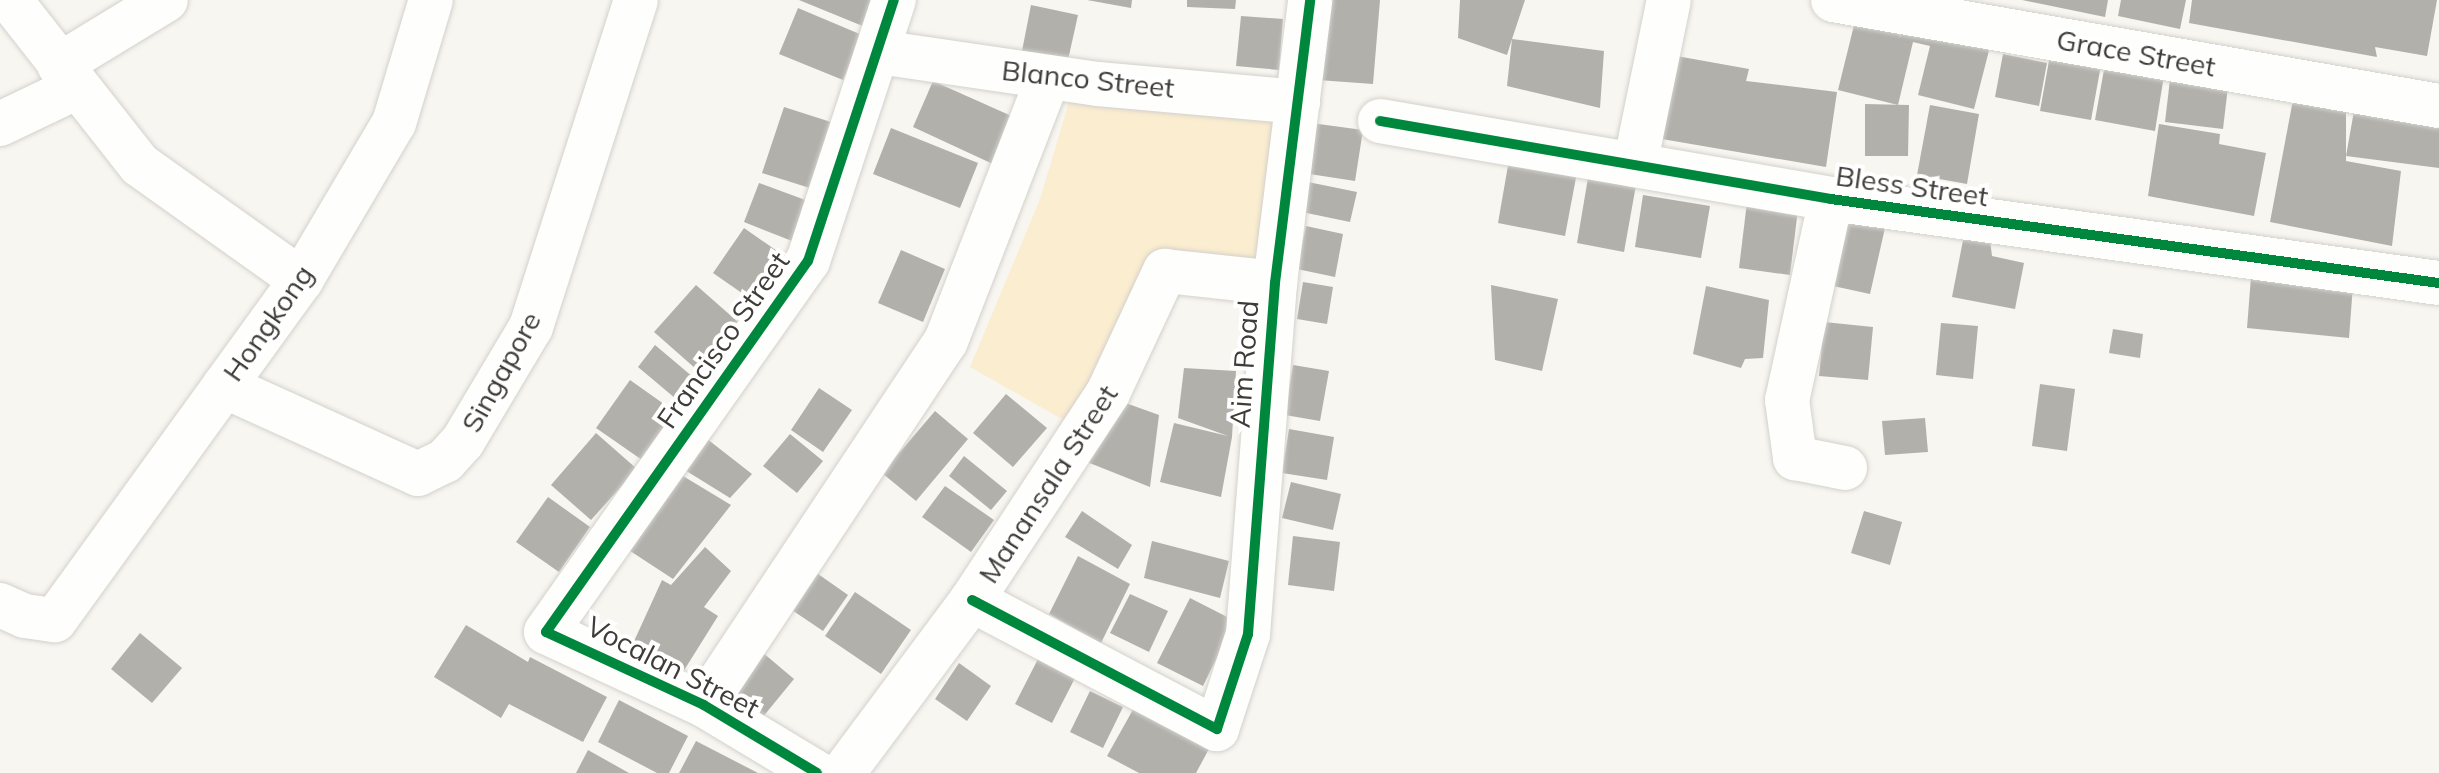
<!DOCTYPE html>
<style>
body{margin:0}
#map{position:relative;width:2439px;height:773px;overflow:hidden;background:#f8f6f0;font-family:Mulish,sans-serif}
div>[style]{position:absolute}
.green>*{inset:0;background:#fbedd0}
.building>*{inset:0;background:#b1b0ab}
.roads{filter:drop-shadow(0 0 2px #d3d1cc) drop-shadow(0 0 2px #d3d1cc)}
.minor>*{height:44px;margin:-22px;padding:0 22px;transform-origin:22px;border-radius:22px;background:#fefefd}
.cycleway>*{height:10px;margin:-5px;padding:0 5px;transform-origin:5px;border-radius:5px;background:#00873e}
span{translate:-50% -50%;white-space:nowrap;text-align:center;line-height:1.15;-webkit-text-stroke:8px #fff;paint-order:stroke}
.street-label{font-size:28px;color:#3e3c38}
</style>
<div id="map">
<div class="green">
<i style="clip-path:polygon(1071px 95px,1280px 109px,1265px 248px,1254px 264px,1155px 255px,1076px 427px,970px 367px,1040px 199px)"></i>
</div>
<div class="building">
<i style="clip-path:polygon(799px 0,875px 0,865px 27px)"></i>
<i style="clip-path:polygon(1087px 0,1132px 0,1131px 8px)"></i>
<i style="clip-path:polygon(1187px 0,1236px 0,1235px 9px,1187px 7px)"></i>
<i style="clip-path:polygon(1309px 0,1380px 0,1373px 84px,1304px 79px)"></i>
<i style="clip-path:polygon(1460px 0,1525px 0,1512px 39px,1604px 51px,1600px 108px,1507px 86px,1512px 39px,1507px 55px,1458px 38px)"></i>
<i style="clip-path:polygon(2022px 0,2108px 0,2105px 17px)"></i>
<i style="clip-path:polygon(2121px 0,2186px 0,2180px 29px,2118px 16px)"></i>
<i style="clip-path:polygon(2192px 0,2437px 0,2427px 56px,2375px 47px,2377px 57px,2189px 23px)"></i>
<i style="clip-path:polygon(1031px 5px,1078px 15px,1068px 60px,1022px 51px)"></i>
<i style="clip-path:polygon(798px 8px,862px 35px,843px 80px,779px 54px)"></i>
<i style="clip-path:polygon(1907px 9px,1994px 31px,1974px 109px,1918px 95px,1930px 46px,1913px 42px,1898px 105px,1838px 90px,1857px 13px,1899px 24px,1900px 38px)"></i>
<i style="clip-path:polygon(1241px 16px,1283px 19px,1279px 70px,1236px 66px)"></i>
<i style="clip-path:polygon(2107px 53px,2166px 63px,2155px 131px,2095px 120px)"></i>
<i style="clip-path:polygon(2003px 54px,2047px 63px,2039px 106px,1995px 97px)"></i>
<i style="clip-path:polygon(1671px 55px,1749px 69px,1746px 81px,1837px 92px,1826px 167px,1656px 138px)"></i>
<i style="clip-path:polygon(2050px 55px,2101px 65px,2091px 120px,2040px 111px)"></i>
<i style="clip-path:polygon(2171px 71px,2229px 78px,2223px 129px,2165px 122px)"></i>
<i style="clip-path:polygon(933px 81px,1016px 118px,995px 165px,913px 127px)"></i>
<i style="clip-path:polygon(2295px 89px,2346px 96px,2346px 156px,2357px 94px,2439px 98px,2439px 168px,2346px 156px,2346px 161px,2401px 171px,2392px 246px,2270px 222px)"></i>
<i style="clip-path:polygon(1865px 104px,1909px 105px,1908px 156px,1865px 156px)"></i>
<i style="clip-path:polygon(1930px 105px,1979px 114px,1967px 184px,1917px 175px)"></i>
<i style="clip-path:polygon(784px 107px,834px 123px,813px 189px,762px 173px)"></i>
<i style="clip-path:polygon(1311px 123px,1363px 130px,1355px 181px,1303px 173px)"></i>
<i style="clip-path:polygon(2159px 124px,2220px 134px,2219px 144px,2266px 153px,2254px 216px,2148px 196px)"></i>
<i style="clip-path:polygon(891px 128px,978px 163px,960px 208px,873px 174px)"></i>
<i style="clip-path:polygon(1510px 154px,1578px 167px,1565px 236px,1498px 223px)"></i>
<i style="clip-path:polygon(1590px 166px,1638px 174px,1624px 252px,1577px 243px)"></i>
<i style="clip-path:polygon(1308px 182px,1357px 192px,1350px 222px,1302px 212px)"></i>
<i style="clip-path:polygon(759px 183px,808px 201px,792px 241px,744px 222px)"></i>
<i style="clip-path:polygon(1748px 194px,1799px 201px,1790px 275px,1739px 268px)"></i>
<i style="clip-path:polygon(1643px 195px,1710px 206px,1701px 258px,1635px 247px)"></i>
<i style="clip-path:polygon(1838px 219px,1885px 228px,1870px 294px,1824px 284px)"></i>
<i style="clip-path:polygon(1306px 226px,1343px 234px,1335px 277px,1297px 269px)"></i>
<i style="clip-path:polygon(744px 228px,780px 253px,749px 298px,713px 273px)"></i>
<i style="clip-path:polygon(1964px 235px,1990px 240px,1992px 256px,2024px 263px,2015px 309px,1952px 297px)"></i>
<i style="clip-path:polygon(901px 250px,945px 269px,923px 322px,878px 303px)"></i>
<i style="clip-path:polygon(2251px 277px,2353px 285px,2349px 338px,2247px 328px)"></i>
<i style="clip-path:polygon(1303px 282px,1333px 287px,1327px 324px,1297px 319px)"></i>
<i style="clip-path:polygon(696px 285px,738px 322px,696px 369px,654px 332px)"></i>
<i style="clip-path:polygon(1491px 285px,1558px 299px,1542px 371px,1495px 360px)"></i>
<i style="clip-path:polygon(1706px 286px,1769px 300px,1763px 358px,1745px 359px,1741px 368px,1693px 354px)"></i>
<i style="clip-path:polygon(1824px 322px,1873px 327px,1868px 380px,1819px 376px)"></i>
<i style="clip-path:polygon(1941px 323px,1978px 326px,1973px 379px,1936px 375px)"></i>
<i style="clip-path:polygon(2113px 329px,2143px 334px,2140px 358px,2109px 353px)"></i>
<i style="clip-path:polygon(655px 345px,706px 388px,688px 409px,638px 367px)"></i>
<i style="clip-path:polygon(1293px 365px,1329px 371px,1320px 421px,1285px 415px)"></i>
<i style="clip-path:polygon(1184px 368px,1236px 371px,1232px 437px,1221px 497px,1160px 482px,1174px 423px,1228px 436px,1178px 418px)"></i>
<i style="clip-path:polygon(630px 380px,678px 414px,645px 462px,596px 428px)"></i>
<i style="clip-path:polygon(2040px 384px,2075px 389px,2067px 451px,2032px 446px)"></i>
<i style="clip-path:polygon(819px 388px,852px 410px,823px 452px,791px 430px)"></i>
<i style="clip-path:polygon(1006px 394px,1047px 428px,1013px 467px,973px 433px)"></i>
<i style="clip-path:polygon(1109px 397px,1159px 415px,1150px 487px,1082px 460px)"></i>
<i style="clip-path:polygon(935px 411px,968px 439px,916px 501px,882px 473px)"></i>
<i style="clip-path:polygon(1925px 418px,1928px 452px,1885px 455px,1882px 421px)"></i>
<i style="clip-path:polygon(1289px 429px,1334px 437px,1327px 480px,1282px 473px)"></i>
<i style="clip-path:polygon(596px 433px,637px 469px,591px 520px,551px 485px)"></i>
<i style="clip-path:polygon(790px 434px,823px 461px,797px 493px,763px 466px)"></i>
<i style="clip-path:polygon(702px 435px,752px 474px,730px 498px,680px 467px)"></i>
<i style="clip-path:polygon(964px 456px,1007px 491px,991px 510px,949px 476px)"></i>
<i style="clip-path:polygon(678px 473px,731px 505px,673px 579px,621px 545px)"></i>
<i style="clip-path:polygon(1291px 482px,1341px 494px,1333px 530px,1282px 518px)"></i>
<i style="clip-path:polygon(945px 486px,994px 520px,971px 552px,922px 517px)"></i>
<i style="clip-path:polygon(548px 497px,590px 527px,559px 572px,516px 542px)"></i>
<i style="clip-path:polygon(1082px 511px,1132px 545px,1118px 569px,1065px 537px)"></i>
<i style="clip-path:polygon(1864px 511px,1902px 522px,1890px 565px,1851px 553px)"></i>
<i style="clip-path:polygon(1293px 536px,1340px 542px,1334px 591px,1288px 585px)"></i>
<i style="clip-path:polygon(1152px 541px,1229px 561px,1220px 598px,1144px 578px)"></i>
<i style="clip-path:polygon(705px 547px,731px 571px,704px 607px,718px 616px,683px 672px,630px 650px,662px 580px,671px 585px)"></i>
<i style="clip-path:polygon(1078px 556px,1130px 584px,1101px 643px,1049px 614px)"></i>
<i style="clip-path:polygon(811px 569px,848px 595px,823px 631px,786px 606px)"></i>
<i style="clip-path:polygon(855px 592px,911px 630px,881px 674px,825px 636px)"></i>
<i style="clip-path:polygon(1130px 594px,1168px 611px,1149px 652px,1110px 633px)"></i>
<i style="clip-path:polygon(1190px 598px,1235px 621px,1203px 686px,1157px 663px)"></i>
<i style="clip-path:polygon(466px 625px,528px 662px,530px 657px,607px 697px,583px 742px,509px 704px,501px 718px,434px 677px)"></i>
<i style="clip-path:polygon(140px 633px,182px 668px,152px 703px,111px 669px)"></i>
<i style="clip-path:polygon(755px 646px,794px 679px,757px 724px,717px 691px)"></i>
<i style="clip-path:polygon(1038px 659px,1075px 678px,1052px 723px,1015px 704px)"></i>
<i style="clip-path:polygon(959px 663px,991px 686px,967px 721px,935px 699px)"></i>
<i style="clip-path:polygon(1090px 691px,1123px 707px,1103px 748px,1070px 732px)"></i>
<i style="clip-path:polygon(619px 700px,688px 736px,669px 773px,657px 773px,598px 742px)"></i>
<i style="clip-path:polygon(1135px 706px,1210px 747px,1196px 773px,1139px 773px,1107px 756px)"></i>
<i style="clip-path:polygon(696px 741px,758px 773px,679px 773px)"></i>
<i style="clip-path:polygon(588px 750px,629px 773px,576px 773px)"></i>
</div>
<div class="roads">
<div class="minor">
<i style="left:10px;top:0;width:210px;rotate:51.8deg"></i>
<i style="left:140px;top:165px;width:198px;rotate:35.5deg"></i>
<i style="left:1833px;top:0;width:615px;rotate:9.92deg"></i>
<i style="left:879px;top:52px;width:221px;rotate:8.3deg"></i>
<i style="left:1098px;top:84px;width:201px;rotate:5.1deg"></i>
<i style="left:59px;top:65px;width:125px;rotate:-31.3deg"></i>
<i style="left:1380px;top:121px;width:458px;rotate:9.8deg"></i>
<i style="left:1831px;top:199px;width:614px;rotate:7.87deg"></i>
<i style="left:0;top:124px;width:83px;rotate:-25.6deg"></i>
<i style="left:1635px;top:165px;width:168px;rotate:-78.4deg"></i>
<i style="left:1831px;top:199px;width:206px;rotate:102.3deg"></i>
<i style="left:1787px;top:400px;width:59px;rotate:82.1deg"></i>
<i style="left:1795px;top:458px;width:51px;rotate:11.3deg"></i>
<i style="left:224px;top:386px;width:213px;rotate:24.4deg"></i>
<i style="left:418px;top:474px;width:30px;rotate:-26deg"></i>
<i style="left:445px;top:461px;width:27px;rotate:-48deg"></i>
<i style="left:463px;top:441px;width:133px;rotate:-59.2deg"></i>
<i style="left:531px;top:327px;width:343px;rotate:-72.2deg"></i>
<i style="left:972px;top:600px;width:277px;rotate:27.8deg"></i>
<i style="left:1217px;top:729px;width:100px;rotate:-71.9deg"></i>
<i style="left:1248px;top:634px;width:352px;rotate:-85.6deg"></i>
<i style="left:1275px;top:283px;width:285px;rotate:-82.9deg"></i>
<i style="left:0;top:605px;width:27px;rotate:24deg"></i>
<i style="left:25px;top:616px;width:30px;rotate:8deg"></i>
<i style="left:55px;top:620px;width:420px;rotate:-54.1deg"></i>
<i style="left:301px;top:280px;width:182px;rotate:-59.4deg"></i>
<i style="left:394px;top:123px;width:128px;rotate:-73.3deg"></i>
<i style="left:704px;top:705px;width:437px;rotate:-56.4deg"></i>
<i style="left:946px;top:341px;width:282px;rotate:-68.8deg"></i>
<i style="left:817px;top:773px;width:132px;rotate:-149deg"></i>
<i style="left:704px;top:705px;width:174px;rotate:-155.2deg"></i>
<i style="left:546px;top:632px;width:454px;rotate:-54.8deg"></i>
<i style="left:808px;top:261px;width:275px;rotate:-71.8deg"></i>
<i style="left:843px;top:773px;width:216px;rotate:-53.3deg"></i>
<i style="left:972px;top:600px;width:248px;rotate:-56.7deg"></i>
<i style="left:1108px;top:393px;width:135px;rotate:-65deg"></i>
<i style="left:1165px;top:271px;width:111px;rotate:6.2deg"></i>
</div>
</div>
<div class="cycleway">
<i style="left:1380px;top:121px;width:458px;rotate:9.8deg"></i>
<i style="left:1831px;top:199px;width:614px;rotate:7.87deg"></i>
<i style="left:972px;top:600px;width:277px;rotate:27.8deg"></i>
<i style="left:1217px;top:729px;width:100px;rotate:-71.9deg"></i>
<i style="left:1248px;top:634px;width:352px;rotate:-85.6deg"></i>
<i style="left:1275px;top:283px;width:285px;rotate:-82.9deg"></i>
<i style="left:817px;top:773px;width:132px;rotate:-149deg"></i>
<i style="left:704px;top:705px;width:174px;rotate:-155.2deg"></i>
<i style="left:546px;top:632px;width:454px;rotate:-54.8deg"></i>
<i style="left:808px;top:261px;width:275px;rotate:-71.8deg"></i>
</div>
<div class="street-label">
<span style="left:2136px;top:53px;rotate:10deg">Grace Street</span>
<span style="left:1088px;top:79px;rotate:6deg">Blanco Street</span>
<span style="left:1912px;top:186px;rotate:8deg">Bless Street</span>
<span style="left:268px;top:323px;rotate:-55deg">Hongkong</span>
<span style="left:723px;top:340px;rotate:-55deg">Francisco Street</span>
<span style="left:1244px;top:364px;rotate:-86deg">Aim Road</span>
<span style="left:501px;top:372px;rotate:-61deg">Singapore</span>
<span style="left:1048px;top:484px;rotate:-57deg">Manansala Street</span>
<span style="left:673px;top:667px;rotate:27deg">Vocalan Street</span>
</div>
</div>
